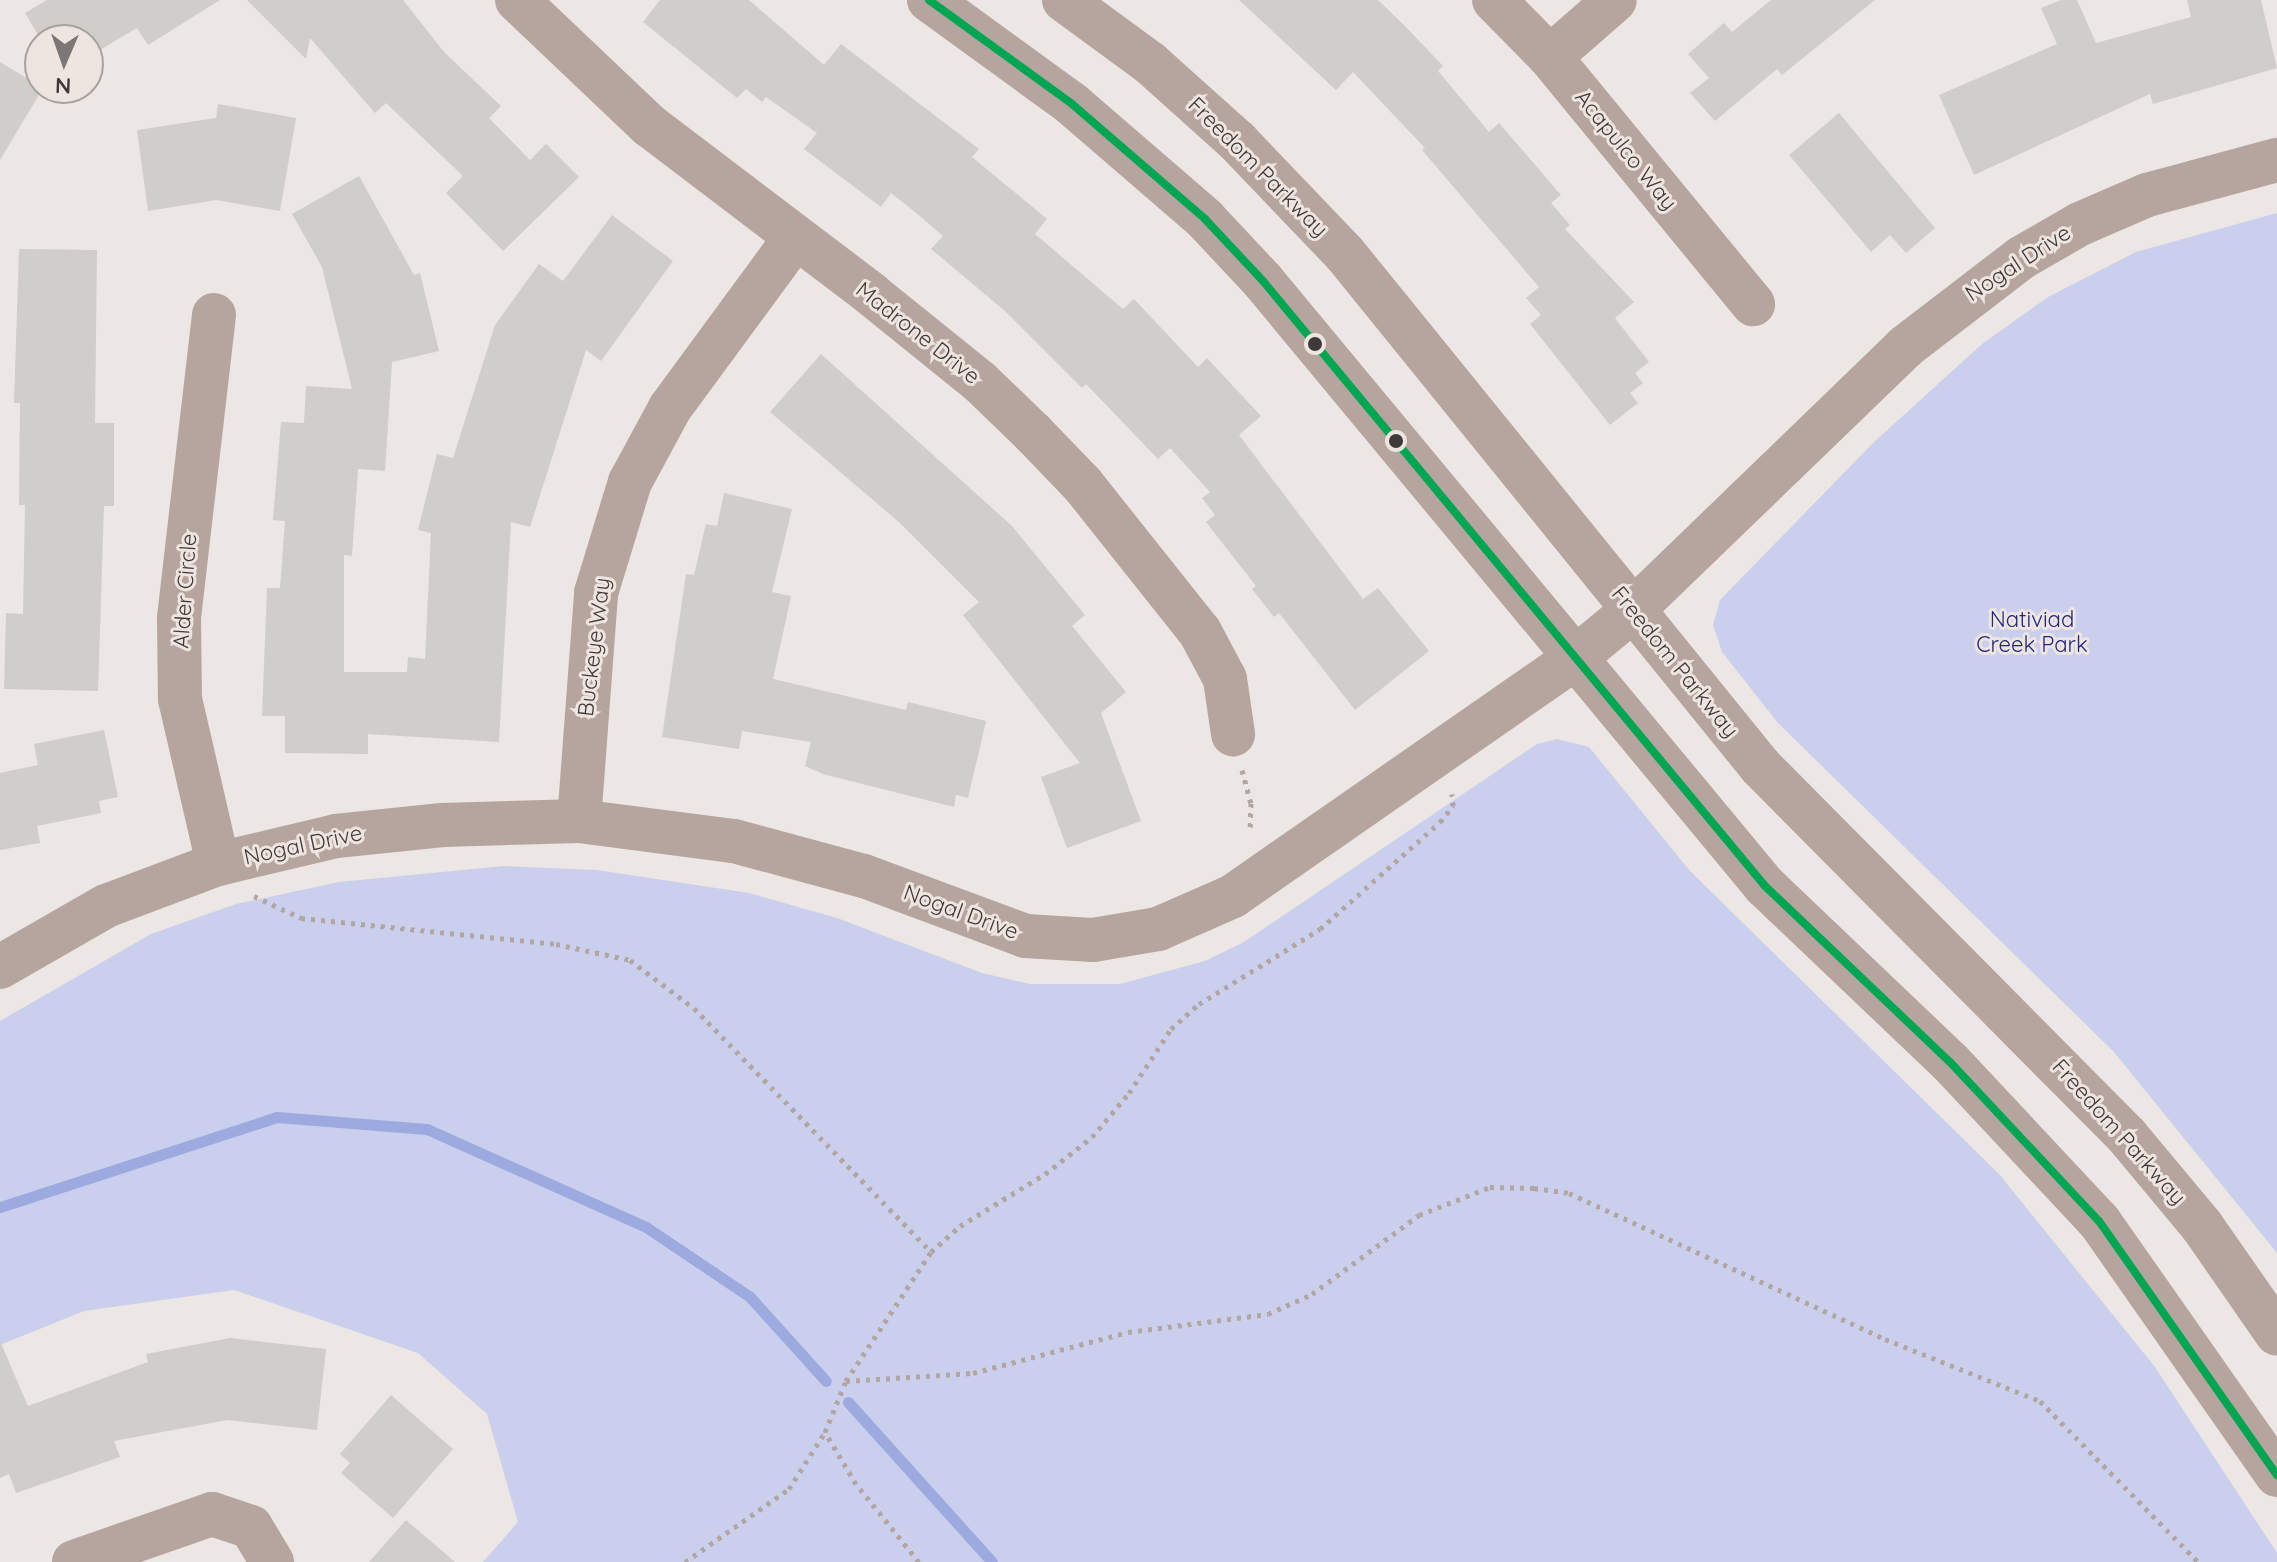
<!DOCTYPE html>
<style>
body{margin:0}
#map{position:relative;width:2277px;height:1562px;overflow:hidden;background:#ece6e4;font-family:Quicksand,sans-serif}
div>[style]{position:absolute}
.green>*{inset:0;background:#c9cfec}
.stream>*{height:11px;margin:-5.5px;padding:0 5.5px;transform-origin:5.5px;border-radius:5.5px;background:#9caae0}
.building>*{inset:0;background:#d1cdcb}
.path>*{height:5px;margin-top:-2.5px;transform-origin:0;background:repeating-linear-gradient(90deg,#b3a6a2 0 4px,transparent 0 10px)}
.minor>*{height:44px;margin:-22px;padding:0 22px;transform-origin:22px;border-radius:22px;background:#b5a59e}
.major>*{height:44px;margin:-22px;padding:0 22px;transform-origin:22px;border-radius:22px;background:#b5a59e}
.bus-1>*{height:8px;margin:-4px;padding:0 4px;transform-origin:4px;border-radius:4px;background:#00a651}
.dots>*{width:22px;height:22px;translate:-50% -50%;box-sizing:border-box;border:4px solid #efe5e0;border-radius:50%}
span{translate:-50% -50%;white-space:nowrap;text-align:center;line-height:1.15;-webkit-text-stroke:6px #efe5e0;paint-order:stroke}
.street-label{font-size:22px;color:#3f3a39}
.park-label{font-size:22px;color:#1e2782}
.north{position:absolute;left:24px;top:24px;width:80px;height:80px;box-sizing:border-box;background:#efe5e0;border:2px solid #a9a19d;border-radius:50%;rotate:182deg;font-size:22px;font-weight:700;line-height:32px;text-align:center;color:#3f3a39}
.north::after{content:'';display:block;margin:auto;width:28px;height:36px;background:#7c7675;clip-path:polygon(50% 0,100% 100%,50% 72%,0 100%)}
</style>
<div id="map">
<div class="green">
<i style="clip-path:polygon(2277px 213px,2277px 1253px,2114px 1052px,1778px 723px,1722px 652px,1713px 625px,1720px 600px,1873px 443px,1982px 344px,2048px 297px,2136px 252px)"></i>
<i style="clip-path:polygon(1557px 739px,1589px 747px,1690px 871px,1999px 1174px,2155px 1367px,2277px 1553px,2277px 1562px,483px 1562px,518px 1522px,487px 1414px,418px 1353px,234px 1290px,84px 1311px,0 1345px,0 1021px,151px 934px,236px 904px,339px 882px,504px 866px,597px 870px,749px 893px,837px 918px,982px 973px,1030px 984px,1120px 984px,1205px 961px,1244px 942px,1537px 744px)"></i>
</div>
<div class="stream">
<i style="left:0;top:1207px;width:291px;rotate:-18deg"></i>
<i style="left:277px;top:1117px;width:150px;rotate:4.6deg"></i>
<i style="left:427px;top:1129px;width:240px;rotate:24.1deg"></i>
<i style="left:646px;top:1227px;width:125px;rotate:33.9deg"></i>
<i style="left:750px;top:1297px;width:113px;rotate:47.9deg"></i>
<i style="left:848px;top:1402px;width:215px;rotate:48deg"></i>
</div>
<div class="building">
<i style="clip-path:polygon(47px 0,220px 0,148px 45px,137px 28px,88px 57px,88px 40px,41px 40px,25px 13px)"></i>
<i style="clip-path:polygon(247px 0,403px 0,444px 52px,501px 106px,489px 118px,530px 160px,546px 144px,579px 177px,503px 251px,446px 193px,463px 176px,386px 103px,375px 113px,310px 38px,306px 59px)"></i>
<i style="clip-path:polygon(660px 0,749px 0,824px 65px,841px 44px,979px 149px,972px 157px,1047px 219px,1035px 234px,1123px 309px,1134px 299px,1198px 367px,1207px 358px,1261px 416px,1239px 435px,1363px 599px,1378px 588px,1429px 651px,1355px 710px,1279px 613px,1274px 617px,1252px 589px,1256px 586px,1206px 522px,1215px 515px,1202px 498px,1210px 492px,1170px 448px,1158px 459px,1086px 384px,1082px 388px,1005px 311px,931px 249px,943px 236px,915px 212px,891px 193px,881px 207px,804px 149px,817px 133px,766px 97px,762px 102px,746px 89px,737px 98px,643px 22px)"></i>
<i style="clip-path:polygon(1239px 0,1378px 0,1404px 25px,1443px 66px,1438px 71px,1489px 132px,1499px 123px,1561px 195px,1551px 203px,1570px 225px,1565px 229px,1634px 302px,1615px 318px,1649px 362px,1635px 373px,1643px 383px,1630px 393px,1638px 403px,1610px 425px,1530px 324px,1541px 315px,1526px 298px,1539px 287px,1422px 150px,1425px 148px,1353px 72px,1336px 90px)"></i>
<i style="clip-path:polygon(1771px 0,1875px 0,1782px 75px,1777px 69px,1715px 121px,1690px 93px,1709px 78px,1688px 54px,1724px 23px,1732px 32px)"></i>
<i style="clip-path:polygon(2061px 0,2077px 0,2096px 43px,2191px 17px,2187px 0,2261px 0,2277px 68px,2153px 104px,2150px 94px,1974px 175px,1939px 95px,2057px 44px,2041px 8px)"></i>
<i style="clip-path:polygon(0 62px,43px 88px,0 160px)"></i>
<i style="clip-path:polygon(218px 104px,296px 118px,280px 211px,216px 200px,148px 211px,137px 130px,216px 118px)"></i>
<i style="clip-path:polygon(1839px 113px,1935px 228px,1906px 253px,1890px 235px,1871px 252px,1789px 155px)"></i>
<i style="clip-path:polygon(359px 176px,414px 275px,420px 273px,439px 351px,392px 362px,385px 471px,358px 469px,352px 556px,344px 555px,344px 672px,407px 672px,408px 657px,425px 659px,431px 533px,418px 530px,437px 454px,453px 458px,495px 325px,539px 264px,563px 281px,612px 215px,673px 261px,601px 361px,586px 350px,530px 527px,511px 522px,499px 742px,368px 734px,368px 754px,285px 753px,285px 716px,262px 716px,267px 588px,280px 588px,285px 521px,273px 520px,281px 422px,304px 423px,306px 386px,352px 389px,322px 267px,292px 214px)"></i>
<i style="clip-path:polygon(19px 249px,97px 250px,95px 423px,114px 423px,114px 506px,104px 506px,98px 691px,4px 689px,6px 613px,23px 614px,25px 505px,19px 505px,20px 403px,14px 403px)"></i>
<i style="clip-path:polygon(821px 354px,1012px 526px,1085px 615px,1072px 626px,1126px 692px,1101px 713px,1141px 821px,1067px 848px,1041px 777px,1080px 763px,963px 615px,979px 602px,900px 523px,770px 412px)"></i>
<i style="clip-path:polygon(724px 493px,792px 509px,772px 592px,791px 596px,773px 679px,906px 710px,908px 702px,986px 721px,968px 798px,956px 795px,954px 807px,823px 774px,805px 766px,811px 742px,742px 731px,739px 749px,662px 737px,686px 574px,694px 575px,706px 524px,717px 526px)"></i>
<i style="clip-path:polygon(104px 730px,118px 797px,99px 801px,101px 813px,37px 826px,40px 843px,0 850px,0 773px,38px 765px,34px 744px)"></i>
<i style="clip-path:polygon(230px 1338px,326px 1349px,317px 1430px,227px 1420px,114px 1441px,120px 1457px,16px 1493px,9px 1474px,0 1478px,0 1341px,28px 1406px,148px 1362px,146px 1354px)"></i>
<i style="clip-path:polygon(391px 1395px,453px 1449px,393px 1518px,341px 1473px,350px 1463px,340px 1454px)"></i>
<i style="clip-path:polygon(406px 1520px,455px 1562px,369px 1562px)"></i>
</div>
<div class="path">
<i style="left:1242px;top:770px;width:34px;rotate:75deg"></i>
<i style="left:1251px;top:803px;width:29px;rotate:92deg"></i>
<i style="left:254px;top:896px;width:52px;rotate:25.1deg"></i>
<i style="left:301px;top:918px;width:256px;rotate:5.8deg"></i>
<i style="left:556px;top:944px;width:76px;rotate:12.2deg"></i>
<i style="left:630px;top:960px;width:80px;rotate:36.9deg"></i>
<i style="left:694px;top:1008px;width:340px;rotate:45.8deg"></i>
<i style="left:846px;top:1381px;width:127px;rotate:-3.6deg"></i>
<i style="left:973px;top:1373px;width:160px;rotate:-14.8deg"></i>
<i style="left:1128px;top:1332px;width:141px;rotate:-7.3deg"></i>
<i style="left:1268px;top:1314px;width:48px;rotate:-24.4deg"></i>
<i style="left:1312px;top:1294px;width:133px;rotate:-36.4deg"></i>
<i style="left:1419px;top:1215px;width:76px;rotate:-21.5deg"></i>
<i style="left:1490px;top:1187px;width:44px;rotate:1.3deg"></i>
<i style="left:1534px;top:1188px;width:35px;rotate:8deg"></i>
<i style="left:1569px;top:1193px;width:348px;rotate:24.8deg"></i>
<i style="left:1885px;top:1339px;width:167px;rotate:21.8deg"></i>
<i style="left:2040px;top:1401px;width:226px;rotate:45.5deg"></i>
<i style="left:685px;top:1562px;width:127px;rotate:-35.1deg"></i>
<i style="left:789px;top:1489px;width:67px;rotate:-57.7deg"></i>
<i style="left:919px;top:1562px;width:100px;rotate:-128.9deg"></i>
<i style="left:856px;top:1484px;width:61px;rotate:-120.8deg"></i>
<i style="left:825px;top:1432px;width:55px;rotate:-67.6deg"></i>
<i style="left:846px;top:1381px;width:154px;rotate:-56.6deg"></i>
<i style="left:931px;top:1252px;width:39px;rotate:-42deg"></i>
<i style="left:960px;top:1226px;width:100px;rotate:-31.5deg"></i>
<i style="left:1045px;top:1174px;width:60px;rotate:-38.2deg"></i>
<i style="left:1092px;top:1137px;width:57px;rotate:-49.9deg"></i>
<i style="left:1129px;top:1093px;width:77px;rotate:-56.7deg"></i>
<i style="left:1171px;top:1029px;width:38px;rotate:-42deg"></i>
<i style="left:1199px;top:1004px;width:142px;rotate:-31.8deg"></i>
<i style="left:1320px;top:929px;width:161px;rotate:-41.7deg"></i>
<i style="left:1440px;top:822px;width:21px;rotate:-51deg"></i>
<i style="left:1453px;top:806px;width:12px;rotate:-95deg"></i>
</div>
<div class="minor">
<i style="left:517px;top:0;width:183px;rotate:43.5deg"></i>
<i style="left:650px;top:126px;width:278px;rotate:37.2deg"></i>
<i style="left:871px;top:294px;width:140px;rotate:38.9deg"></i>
<i style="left:980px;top:382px;width:74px;rotate:43.9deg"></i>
<i style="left:1033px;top:433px;width:72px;rotate:46.1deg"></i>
<i style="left:1083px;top:485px;width:188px;rotate:51.5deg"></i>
<i style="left:1200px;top:632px;width:53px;rotate:62deg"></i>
<i style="left:1225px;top:679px;width:56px;rotate:81.7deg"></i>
<i style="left:1494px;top:0;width:80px;rotate:45.5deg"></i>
<i style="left:1550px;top:57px;width:320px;rotate:50.6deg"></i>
<i style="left:1550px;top:57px;width:86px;rotate:-41.2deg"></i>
<i style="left:214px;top:315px;width:306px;rotate:96.6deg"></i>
<i style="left:179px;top:619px;width:80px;rotate:89.3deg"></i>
<i style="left:180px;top:699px;width:169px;rotate:77deg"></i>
<i style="left:579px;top:821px;width:229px;rotate:-85.7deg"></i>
<i style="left:596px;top:593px;width:116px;rotate:-73deg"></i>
<i style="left:630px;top:482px;width:84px;rotate:-61.6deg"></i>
<i style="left:670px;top:408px;width:210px;rotate:-53.7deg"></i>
<i style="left:0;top:967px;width:122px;rotate:-29.9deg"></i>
<i style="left:106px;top:906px;width:120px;rotate:-20.6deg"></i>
<i style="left:218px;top:864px;width:121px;rotate:-13.3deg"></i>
<i style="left:336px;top:836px;width:107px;rotate:-5.9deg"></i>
<i style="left:442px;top:825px;width:137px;rotate:-1.7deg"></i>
<i style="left:579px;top:821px;width:156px;rotate:7.4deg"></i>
<i style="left:734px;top:841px;width:135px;rotate:15.1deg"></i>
<i style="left:864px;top:876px;width:172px;rotate:20.4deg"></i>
<i style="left:1025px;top:936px;width:68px;rotate:3.4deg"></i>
<i style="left:1093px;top:940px;width:66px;rotate:-9.6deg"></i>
<i style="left:1158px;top:929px;width:82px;rotate:-23.7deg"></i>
<i style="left:1233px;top:896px;width:415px;rotate:-34.8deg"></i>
<i style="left:1574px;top:659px;width:77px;rotate:-39.7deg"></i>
<i style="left:1633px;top:610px;width:378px;rotate:-44deg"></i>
<i style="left:1905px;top:347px;width:146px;rotate:-37.5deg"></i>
<i style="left:2021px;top:258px;width:68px;rotate:-30deg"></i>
<i style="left:2080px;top:224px;width:73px;rotate:-23.4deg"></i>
<i style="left:2147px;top:195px;width:135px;rotate:-15.1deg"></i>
<i style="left:74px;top:1562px;width:146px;rotate:-19.2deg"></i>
<i style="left:212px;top:1514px;width:41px;rotate:18.4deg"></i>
<i style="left:251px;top:1527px;width:41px;rotate:59deg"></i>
</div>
<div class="major">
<i style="left:929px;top:0;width:177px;rotate:36deg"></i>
<i style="left:1072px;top:104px;width:176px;rotate:40.8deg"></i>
<i style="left:1205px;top:219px;width:85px;rotate:46.9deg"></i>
<i style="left:1263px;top:281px;width:786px;rotate:50.32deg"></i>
<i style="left:1765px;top:886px;width:255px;rotate:43.6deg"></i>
<i style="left:1950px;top:1062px;width:218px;rotate:46.9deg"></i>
<i style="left:2099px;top:1221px;width:310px;rotate:55deg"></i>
<i style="left:1064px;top:0;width:107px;rotate:36.2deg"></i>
<i style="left:1150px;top:63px;width:117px;rotate:41.9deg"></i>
<i style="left:1237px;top:141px;width:156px;rotate:46.3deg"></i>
<i style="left:1345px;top:254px;width:659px;rotate:50.97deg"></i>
<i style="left:1760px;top:766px;width:521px;rotate:45.23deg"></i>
<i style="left:2127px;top:1136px;width:117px;rotate:50.2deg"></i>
<i style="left:2202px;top:1226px;width:131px;rotate:55.2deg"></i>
</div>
<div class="bus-1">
<i style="left:929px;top:0;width:177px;rotate:36deg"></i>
<i style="left:1072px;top:104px;width:176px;rotate:40.8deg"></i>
<i style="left:1205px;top:219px;width:85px;rotate:46.9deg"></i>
<i style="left:1263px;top:281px;width:786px;rotate:50.32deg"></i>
<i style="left:1765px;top:886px;width:255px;rotate:43.6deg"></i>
<i style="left:1950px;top:1062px;width:218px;rotate:46.9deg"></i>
<i style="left:2099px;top:1221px;width:310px;rotate:55deg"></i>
</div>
<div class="dots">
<i style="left:1315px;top:344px;background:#3f3a39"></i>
<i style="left:1396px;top:441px;background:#3f3a39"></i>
</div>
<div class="street-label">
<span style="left:1626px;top:150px;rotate:51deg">Acapulco Way</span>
<span style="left:1258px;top:167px;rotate:45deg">Freedom Parkway</span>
<span style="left:2018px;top:263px;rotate:-33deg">Nogal Drive</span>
<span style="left:918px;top:333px;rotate:38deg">Madrone Drive</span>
<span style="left:185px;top:591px;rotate:-86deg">Alder Circle</span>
<span style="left:594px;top:647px;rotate:-83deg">Buckeye Way</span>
<span style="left:1675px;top:662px;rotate:51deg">Freedom Parkway</span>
<span style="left:303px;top:845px;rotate:-12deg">Nogal Drive</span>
<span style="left:961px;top:912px;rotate:20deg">Nogal Drive</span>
<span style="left:2119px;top:1132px;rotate:48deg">Freedom Parkway</span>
</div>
<div class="park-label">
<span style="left:2032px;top:632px">Nativiad<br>Creek Park</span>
</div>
<div class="north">N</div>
</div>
